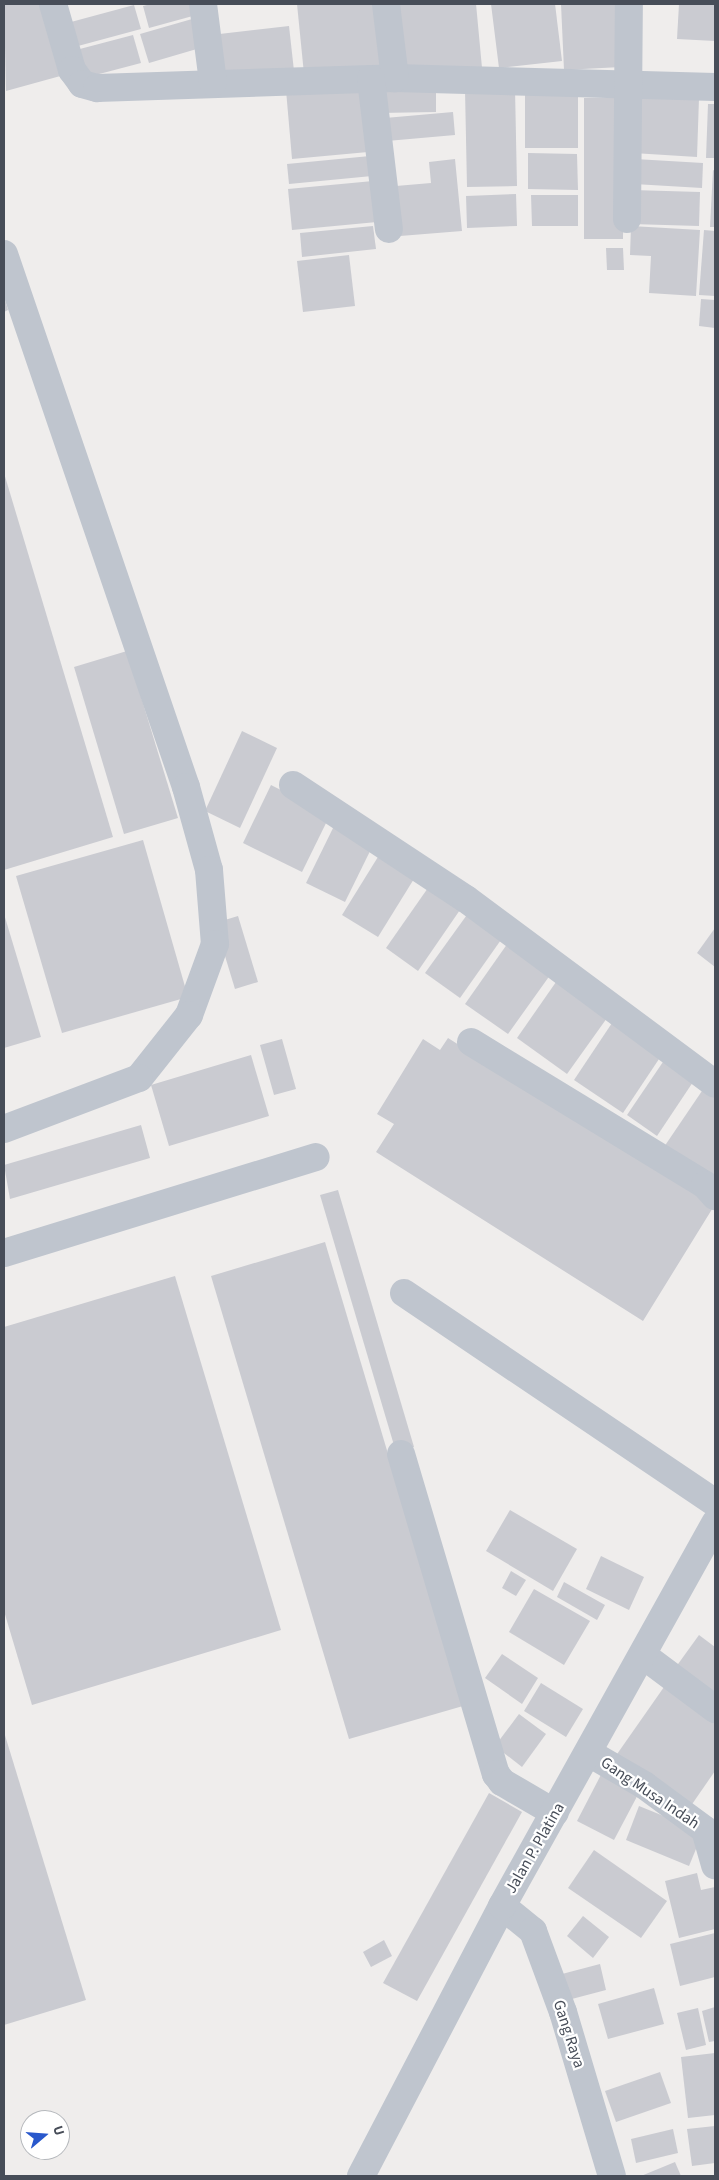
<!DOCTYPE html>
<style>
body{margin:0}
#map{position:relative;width:719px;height:2180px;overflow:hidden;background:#efedec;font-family:"Source Sans 3",sans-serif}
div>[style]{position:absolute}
.building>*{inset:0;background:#cacbd1}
.minor>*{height:28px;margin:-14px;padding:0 14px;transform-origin:14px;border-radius:14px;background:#bfc5ce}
span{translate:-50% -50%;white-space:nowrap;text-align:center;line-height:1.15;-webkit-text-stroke:4.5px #fff;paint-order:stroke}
.street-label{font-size:16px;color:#474d58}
.frame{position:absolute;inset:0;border:5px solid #474d58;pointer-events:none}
.north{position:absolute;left:20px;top:2110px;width:50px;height:50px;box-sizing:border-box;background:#fff;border:1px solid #b5b8bc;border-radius:50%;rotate:72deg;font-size:14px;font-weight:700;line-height:20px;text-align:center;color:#474d58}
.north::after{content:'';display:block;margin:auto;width:18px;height:22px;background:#2958cc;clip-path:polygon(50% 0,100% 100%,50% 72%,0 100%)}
</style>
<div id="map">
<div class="building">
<i style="clip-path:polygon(4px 4px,42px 4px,64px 75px,6px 91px)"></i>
<i style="clip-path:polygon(151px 4px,197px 4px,200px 14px,149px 28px,143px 6px)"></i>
<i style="clip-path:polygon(297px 4px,376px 4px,382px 67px,304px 74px)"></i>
<i style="clip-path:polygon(390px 4px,476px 4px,482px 68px,397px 77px)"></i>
<i style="clip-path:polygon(491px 4px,555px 4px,562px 61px,499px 68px)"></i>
<i style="clip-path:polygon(561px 4px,618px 4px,621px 67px,564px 70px)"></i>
<i style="clip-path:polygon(679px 4px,715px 4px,715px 41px,677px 39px)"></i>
<i style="clip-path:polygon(134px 5px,141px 29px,78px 46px,71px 22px)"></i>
<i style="clip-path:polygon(199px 17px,207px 46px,149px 63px,140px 34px)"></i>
<i style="clip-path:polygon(289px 26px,294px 71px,217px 80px,211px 35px)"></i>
<i style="clip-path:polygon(133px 35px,141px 63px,84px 78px,76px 50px)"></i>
<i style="clip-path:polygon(436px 83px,436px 112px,379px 113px,378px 84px)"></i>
<i style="clip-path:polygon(362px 84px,368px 152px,292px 159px,286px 90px)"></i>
<i style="clip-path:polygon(525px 88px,578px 88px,578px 148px,525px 148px)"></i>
<i style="clip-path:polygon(515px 89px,517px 186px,467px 187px,465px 90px)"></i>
<i style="clip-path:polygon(635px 96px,699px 98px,697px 157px,633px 153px)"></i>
<i style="clip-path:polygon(584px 98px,624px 98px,623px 239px,584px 239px)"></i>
<i style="clip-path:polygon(708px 104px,715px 104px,715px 158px,706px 158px)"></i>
<i style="clip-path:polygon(453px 112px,455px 135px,387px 141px,385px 118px)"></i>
<i style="clip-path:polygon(528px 153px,577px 154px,578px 190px,528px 189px)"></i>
<i style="clip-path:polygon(370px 156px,372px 176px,289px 184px,287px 164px)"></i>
<i style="clip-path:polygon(455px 159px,462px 231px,400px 236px,396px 186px,431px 183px,429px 162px)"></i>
<i style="clip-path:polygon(635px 159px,703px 163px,702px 188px,634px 184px)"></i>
<i style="clip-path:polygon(713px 170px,715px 171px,715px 227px,710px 227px)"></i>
<i style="clip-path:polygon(373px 181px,377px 222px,292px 230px,288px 189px)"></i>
<i style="clip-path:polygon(632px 190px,700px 192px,699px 226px,631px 224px)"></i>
<i style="clip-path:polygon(516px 194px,517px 226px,467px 228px,466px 196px)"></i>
<i style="clip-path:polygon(531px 195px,578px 195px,578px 226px,532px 226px)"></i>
<i style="clip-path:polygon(373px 226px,376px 249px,302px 257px,300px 233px)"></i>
<i style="clip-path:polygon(631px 226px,700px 230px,696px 296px,649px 293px,651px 256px,630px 255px)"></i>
<i style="clip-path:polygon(704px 230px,715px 231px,715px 296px,699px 295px)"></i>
<i style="clip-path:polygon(606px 248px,623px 248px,624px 270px,607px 270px)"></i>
<i style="clip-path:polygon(349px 255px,355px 306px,303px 312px,297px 261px)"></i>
<i style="clip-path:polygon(4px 296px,8px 310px,4px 312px)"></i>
<i style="clip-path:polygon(701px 299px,715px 300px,715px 328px,699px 326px)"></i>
<i style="clip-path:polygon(4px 473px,113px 837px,4px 870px)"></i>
<i style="clip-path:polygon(127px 651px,178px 818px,124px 834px,74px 667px)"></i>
<i style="clip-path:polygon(242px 731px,277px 748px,240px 828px,205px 811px)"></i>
<i style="clip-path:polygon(271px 785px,330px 815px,302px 872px,243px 843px)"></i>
<i style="clip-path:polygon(336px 822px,375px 841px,345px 902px,306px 883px)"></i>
<i style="clip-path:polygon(143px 840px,188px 997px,62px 1033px,16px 876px)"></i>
<i style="clip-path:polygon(381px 852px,417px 874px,378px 937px,342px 915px)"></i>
<i style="clip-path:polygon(430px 885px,462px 907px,418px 971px,386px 948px)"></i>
<i style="clip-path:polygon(469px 912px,503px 937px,460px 998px,425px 973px)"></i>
<i style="clip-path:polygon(4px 914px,41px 1037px,4px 1048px)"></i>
<i style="clip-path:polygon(238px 916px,258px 982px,235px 989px,215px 923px)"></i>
<i style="clip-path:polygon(715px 928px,715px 967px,697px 953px)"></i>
<i style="clip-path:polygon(510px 940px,553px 971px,508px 1034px,465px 1004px)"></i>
<i style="clip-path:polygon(556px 982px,607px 1018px,567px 1074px,517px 1038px)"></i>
<i style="clip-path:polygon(614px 1020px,663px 1053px,623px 1113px,574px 1080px)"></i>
<i style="clip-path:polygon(448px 1038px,714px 1206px,643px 1321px,376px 1152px,394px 1124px,377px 1114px,423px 1039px,440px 1050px)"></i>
<i style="clip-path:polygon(282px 1039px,296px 1089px,274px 1095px,260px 1045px)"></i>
<i style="clip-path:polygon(251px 1055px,269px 1116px,169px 1146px,151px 1085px)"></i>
<i style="clip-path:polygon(667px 1056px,697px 1076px,657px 1136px,627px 1115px)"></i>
<i style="clip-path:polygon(706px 1085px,715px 1092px,715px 1182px,664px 1147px)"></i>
<i style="clip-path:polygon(141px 1125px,150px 1158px,10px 1199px,4px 1165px)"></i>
<i style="clip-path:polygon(338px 1190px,414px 1447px,396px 1452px,320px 1195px)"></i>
<i style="clip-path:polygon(325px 1242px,463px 1706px,349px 1739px,211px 1276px)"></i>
<i style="clip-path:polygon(175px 1276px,281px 1630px,32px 1705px,4px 1611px,4px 1327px)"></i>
<i style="clip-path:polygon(510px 1510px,577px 1549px,553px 1591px,486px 1551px)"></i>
<i style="clip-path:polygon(601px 1556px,644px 1577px,629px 1610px,586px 1589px)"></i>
<i style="clip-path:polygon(511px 1571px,526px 1580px,516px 1596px,502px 1588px)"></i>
<i style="clip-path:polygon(564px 1582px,605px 1605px,597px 1620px,557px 1597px)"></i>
<i style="clip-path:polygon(534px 1589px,590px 1621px,564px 1665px,509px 1632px)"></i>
<i style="clip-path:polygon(699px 1635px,715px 1647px,715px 1702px,673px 1671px)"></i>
<i style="clip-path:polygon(502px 1654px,538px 1678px,522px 1704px,485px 1678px)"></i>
<i style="clip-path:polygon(541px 1683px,583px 1709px,566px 1737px,524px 1711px)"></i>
<i style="clip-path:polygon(664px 1687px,715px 1723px,715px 1771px,688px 1810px,615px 1757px)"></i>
<i style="clip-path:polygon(519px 1714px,546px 1734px,522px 1767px,495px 1746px)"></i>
<i style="clip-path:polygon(4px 1732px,86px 2000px,4px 2025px)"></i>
<i style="clip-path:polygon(605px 1767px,642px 1787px,614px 1840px,577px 1821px)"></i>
<i style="clip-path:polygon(489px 1793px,522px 1812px,417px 2001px,383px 1983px)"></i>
<i style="clip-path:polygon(639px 1806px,703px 1832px,689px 1866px,626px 1840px)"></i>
<i style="clip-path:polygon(594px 1850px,667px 1901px,641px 1938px,568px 1888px)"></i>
<i style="clip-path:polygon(697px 1873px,701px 1890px,715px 1887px,715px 1929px,679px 1938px,665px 1881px)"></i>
<i style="clip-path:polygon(583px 1916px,609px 1937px,593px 1958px,567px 1936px)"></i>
<i style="clip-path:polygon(715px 1933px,715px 1977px,680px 1986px,670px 1944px)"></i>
<i style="clip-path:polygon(384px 1940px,392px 1956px,371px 1967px,363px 1952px)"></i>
<i style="clip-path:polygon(600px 1964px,606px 1990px,568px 2000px,562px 1974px)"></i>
<i style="clip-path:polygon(654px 1988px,664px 2024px,608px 2039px,598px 2004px)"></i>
<i style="clip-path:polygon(715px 2007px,715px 2041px,709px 2042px,702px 2011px)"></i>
<i style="clip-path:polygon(698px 2008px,706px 2045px,686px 2050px,677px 2013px)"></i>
<i style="clip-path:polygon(715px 2053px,715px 2115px,688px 2118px,681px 2057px)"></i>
<i style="clip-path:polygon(660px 2072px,671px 2103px,616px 2122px,605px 2091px)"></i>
<i style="clip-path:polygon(715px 2126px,715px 2163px,692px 2166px,687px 2129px)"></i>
<i style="clip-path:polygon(673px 2129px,678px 2153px,636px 2163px,631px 2139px)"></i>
<i style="clip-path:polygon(675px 2162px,681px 2176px,641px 2176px)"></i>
</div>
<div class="minor">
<i style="left:53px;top:4px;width:69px;rotate:73.9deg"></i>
<i style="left:72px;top:70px;width:17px;rotate:54deg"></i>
<i style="left:82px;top:84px;width:16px;rotate:15deg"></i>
<i style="left:97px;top:88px;width:298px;rotate:-1.9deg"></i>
<i style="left:395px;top:78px;width:320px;rotate:1.6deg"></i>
<i style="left:203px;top:4px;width:79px;rotate:82.7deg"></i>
<i style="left:386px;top:4px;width:75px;rotate:83.1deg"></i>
<i style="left:371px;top:79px;width:151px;rotate:83.2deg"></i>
<i style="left:627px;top:219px;width:215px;rotate:-89.5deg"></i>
<i style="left:4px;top:254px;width:563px;rotate:71.15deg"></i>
<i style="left:186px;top:787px;width:86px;rotate:74.5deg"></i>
<i style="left:209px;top:870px;width:74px;rotate:85.4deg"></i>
<i style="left:215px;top:944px;width:76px;rotate:110.1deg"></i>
<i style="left:189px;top:1015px;width:80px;rotate:128.4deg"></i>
<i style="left:139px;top:1078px;width:144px;rotate:159.3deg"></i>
<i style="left:293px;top:785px;width:207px;rotate:33.4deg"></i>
<i style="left:466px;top:899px;width:310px;rotate:36.6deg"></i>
<i style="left:471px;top:1042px;width:274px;rotate:31.4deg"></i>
<i style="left:705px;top:1185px;width:15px;rotate:48deg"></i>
<i style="left:4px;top:1253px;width:326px;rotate:-17.1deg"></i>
<i style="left:404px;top:1293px;width:375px;rotate:34deg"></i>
<i style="left:401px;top:1454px;width:334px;rotate:73.5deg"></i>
<i style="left:496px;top:1774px;width:10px;rotate:53deg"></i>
<i style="left:502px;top:1782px;width:61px;rotate:30.3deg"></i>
<i style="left:644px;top:1656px;width:89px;rotate:36.7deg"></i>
<i style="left:589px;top:1753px;width:64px;rotate:30.2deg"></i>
<i style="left:644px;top:1785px;width:76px;rotate:36.4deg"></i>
<i style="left:705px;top:1830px;width:37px;rotate:74deg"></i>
<i style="left:502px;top:1906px;width:40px;rotate:39deg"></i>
<i style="left:533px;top:1931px;width:86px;rotate:69.7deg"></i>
<i style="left:563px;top:2012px;width:171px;rotate:73.4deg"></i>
<i style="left:361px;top:2176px;width:305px;rotate:-62.4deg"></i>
<i style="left:502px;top:1906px;width:438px;rotate:-60.9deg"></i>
</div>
<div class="street-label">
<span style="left:650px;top:1793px;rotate:34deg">Gang Musa Indah</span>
<span style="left:535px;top:1848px;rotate:-60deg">Jalan P. Platina</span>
<span style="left:569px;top:2034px;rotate:72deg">Gang Raya</span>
</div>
<div class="frame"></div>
<div class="north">U</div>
</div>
